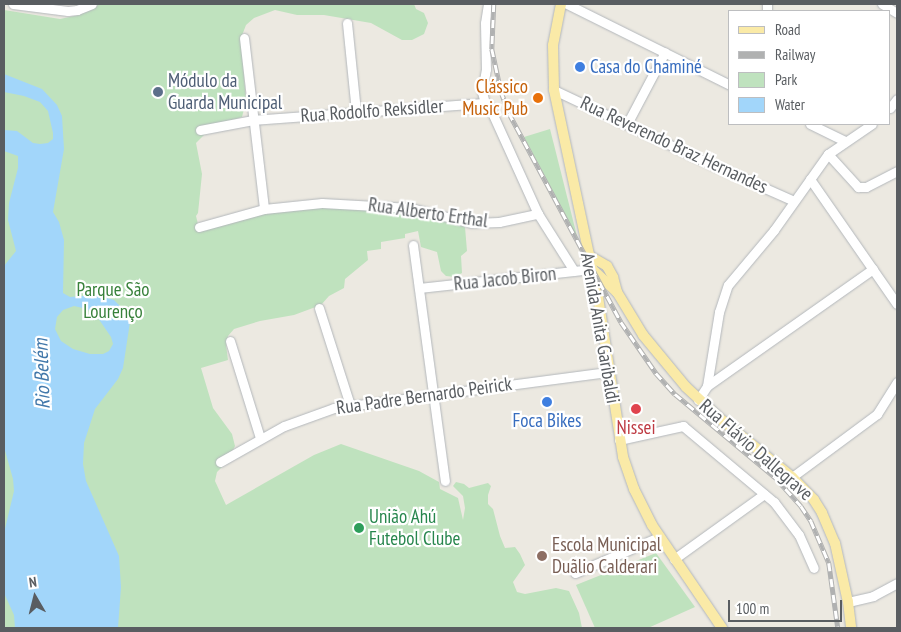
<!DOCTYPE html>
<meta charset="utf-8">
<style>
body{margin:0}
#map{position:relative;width:901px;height:632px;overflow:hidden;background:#ece9e1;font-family:"PT Sans Narrow",sans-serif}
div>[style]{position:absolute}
.green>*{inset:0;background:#bfe2be}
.water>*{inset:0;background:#a2d6fa}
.roads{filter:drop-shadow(0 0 1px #b3b7bb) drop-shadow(0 0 1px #b3b7bb)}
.minor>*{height:9px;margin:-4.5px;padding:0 4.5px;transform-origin:4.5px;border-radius:4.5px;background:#fff}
.major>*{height:10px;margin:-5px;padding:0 5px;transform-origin:5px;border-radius:5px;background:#faeaa7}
.rail>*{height:4.5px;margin-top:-2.25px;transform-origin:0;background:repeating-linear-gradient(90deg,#fff 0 8px,#b0b1b1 0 16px);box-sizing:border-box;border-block:1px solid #b0b1b1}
.dots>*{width:14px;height:14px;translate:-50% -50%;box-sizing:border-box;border:2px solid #fff;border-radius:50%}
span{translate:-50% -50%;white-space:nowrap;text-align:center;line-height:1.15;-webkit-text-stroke:4.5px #fff;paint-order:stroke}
.shop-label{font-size:19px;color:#366cbe}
.left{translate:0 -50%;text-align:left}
.service-label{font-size:19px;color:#4e5e75}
.food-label{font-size:19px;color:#c56008}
.right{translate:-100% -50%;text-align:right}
.street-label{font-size:19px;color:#595d61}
.park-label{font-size:19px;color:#38813a}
.health-label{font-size:19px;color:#be3a42}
.leisure-label{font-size:19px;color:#27864d}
.education-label{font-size:19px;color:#785e54}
.water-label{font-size:20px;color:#4278aa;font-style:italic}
.frame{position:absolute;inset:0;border:5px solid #595d61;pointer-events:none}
.legend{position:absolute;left:728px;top:10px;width:162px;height:115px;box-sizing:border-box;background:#fff;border:1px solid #bdbec0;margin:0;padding:6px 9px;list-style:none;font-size:15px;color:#595d61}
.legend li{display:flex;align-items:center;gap:10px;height:25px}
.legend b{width:25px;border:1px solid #bdbec0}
.north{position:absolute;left:10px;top:572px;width:50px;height:50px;-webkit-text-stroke:4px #fff;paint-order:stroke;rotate:352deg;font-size:14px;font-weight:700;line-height:20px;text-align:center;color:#595d61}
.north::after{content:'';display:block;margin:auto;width:18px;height:22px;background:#595d61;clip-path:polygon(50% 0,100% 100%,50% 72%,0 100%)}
.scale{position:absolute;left:728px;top:600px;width:114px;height:22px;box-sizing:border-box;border:2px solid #595d61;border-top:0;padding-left:6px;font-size:15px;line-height:18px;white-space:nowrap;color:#595d61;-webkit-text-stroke:4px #fff;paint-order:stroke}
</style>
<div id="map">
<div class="green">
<i style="clip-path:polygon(101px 4px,414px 4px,416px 9px,424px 13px,428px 23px,424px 34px,412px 40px,402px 40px,371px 23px,324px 15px,297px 15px,275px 10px,254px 18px,246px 25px,241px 38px,246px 101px,242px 117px,212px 127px,196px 143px,202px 174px,198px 213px,196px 216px,198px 224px,323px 204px,402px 209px,405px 212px,465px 227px,467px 251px,461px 256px,462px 273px,455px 277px,446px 276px,441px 271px,437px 252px,421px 247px,418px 231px,405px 234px,405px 238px,381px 242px,381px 249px,367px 251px,368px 260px,345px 279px,344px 288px,329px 296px,321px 305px,294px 315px,260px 321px,234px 329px,228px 336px,226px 345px,228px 360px,201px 368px,213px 408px,232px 434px,235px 446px,227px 462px,217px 472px,215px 481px,226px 505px,314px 455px,341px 444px,419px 471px,439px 482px,440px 489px,458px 498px,463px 520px,465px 508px,463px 496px,453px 486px,456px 482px,464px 484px,469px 488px,488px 483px,491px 486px,488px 495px,488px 504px,493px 509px,500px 536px,505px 548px,515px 547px,520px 554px,525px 565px,513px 582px,517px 592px,525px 594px,556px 588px,569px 591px,579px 613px,582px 628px,4px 628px,4px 10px,60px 19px,79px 15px,81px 12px)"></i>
<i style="clip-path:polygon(550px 129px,578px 240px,524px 137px)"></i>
<i style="clip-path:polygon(656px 553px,695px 607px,648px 628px,595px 628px,576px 585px)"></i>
</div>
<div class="water">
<i style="clip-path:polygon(evenodd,4px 74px,42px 89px,57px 105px,62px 116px,64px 149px,53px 212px,59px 222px,64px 240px,63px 293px,70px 297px,96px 295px,114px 300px,128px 314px,130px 322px,123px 368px,118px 379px,95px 409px,84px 443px,83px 464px,86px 481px,119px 556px,121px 587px,118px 628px,15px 628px,14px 615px,4px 593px,4px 533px,14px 491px,13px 479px,4px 447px,4px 266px,16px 251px,8px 220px,9px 203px,18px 168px,18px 156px,4px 151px,4px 130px,17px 131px,33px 143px,40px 144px,48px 143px,53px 139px,53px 133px,48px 111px,40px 102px,24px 96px,4px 92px,4px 74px,74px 306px,87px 309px,98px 318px,111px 337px,113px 344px,109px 351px,103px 354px,90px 354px,73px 349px,61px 341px,55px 329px,57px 317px,63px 310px,74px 306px)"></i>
</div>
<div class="roads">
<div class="minor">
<i style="left:13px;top:4px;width:55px;rotate:7.3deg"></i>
<i style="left:68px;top:11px;width:9px;rotate:-6deg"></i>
<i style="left:77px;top:10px;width:16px;rotate:-22deg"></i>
<i style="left:488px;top:4px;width:19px;rotate:99deg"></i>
<i style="left:485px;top:23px;width:46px;rotate:88.8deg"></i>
<i style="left:486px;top:69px;width:23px;rotate:100deg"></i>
<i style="left:482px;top:92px;width:11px;rotate:75deg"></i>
<i style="left:485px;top:103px;width:5px;rotate:37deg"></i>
<i style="left:489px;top:106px;width:119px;rotate:65.6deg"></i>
<i style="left:538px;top:214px;width:67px;rotate:57.7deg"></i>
<i style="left:567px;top:4px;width:182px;rotate:26.4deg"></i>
<i style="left:882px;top:4px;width:17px;rotate:31deg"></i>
<i style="left:767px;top:11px;width:7px;rotate:-90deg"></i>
<i style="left:347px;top:23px;width:88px;rotate:84.2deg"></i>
<i style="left:244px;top:38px;width:172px;rotate:83.3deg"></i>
<i style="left:554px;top:90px;width:178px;rotate:25.3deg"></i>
<i style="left:715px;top:166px;width:86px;rotate:23.9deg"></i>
<i style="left:890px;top:108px;width:11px;rotate:-52deg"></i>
<i style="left:627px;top:124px;width:81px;rotate:-62.2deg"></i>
<i style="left:810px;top:124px;width:39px;rotate:26deg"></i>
<i style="left:200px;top:130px;width:54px;rotate:-10.7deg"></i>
<i style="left:253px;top:120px;width:233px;rotate:-4.2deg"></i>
<i style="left:828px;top:154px;width:45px;rotate:47.7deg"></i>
<i style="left:858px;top:187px;width:8px"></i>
<i style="left:866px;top:187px;width:35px;rotate:-27deg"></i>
<i style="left:810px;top:179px;width:152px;rotate:55.2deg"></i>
<i style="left:199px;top:227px;width:67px;rotate:-15.5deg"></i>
<i style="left:264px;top:209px;width:58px;rotate:-5.9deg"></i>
<i style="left:322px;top:203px;width:89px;rotate:3.2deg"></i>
<i style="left:411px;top:208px;width:63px;rotate:13.8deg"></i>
<i style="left:472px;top:223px;width:27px;rotate:-2deg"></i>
<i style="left:499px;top:222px;width:40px;rotate:-12deg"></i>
<i style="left:413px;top:245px;width:238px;rotate:82.3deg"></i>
<i style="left:419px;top:288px;width:174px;rotate:-6.3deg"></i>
<i style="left:319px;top:308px;width:102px;rotate:72.3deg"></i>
<i style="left:230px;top:341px;width:102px;rotate:72.8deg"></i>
<i style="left:707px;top:386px;width:75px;rotate:-80.8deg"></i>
<i style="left:719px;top:312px;width:28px;rotate:-72deg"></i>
<i style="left:728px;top:285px;width:72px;rotate:-50.1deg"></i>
<i style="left:774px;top:230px;width:93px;rotate:-54.6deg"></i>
<i style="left:828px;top:154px;width:53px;rotate:-34.3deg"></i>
<i style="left:698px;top:400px;width:17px;rotate:-57deg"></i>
<i style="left:707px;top:386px;width:203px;rotate:-35.2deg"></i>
<i style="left:619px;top:440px;width:66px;rotate:-12.3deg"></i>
<i style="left:683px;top:426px;width:119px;rotate:39.9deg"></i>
<i style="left:774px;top:502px;width:41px;rotate:52.9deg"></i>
<i style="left:799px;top:535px;width:36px;rotate:66deg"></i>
<i style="left:220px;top:462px;width:73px;rotate:-29.4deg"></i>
<i style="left:284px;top:426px;width:53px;rotate:-19.8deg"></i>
<i style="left:334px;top:408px;width:277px;rotate:-7.5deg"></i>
<i style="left:792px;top:477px;width:106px;rotate:-36.5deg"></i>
<i style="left:877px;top:414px;width:38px;rotate:-58deg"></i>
<i style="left:674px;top:559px;width:111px;rotate:-35.8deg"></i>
<i style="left:575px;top:573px;width:91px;rotate:-23.2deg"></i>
<i style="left:848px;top:602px;width:26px;rotate:-13deg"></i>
<i style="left:873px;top:596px;width:27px;rotate:-28deg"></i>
</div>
<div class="major">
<i style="left:561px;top:4px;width:42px;rotate:101deg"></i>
<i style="left:553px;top:45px;width:45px;rotate:88.7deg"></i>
<i style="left:554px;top:90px;width:212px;rotate:78deg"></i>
<i style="left:598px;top:297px;width:162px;rotate:81.1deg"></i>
<i style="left:623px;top:457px;width:34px;rotate:71deg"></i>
<i style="left:634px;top:489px;width:40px;rotate:63.4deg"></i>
<i style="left:652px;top:525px;width:125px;rotate:55.8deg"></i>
<i style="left:588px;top:255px;width:22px;rotate:30deg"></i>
<i style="left:607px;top:266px;width:13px;rotate:61deg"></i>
<i style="left:613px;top:277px;width:16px;rotate:75deg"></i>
<i style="left:592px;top:269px;width:34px;rotate:43deg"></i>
<i style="left:617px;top:292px;width:50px;rotate:58.8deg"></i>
<i style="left:643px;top:335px;width:67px;rotate:50.4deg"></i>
<i style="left:686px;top:387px;width:50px;rotate:42.6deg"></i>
<i style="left:723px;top:421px;width:89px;rotate:39.1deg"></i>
<i style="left:792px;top:477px;width:32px;rotate:46deg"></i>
<i style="left:814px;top:500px;width:15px;rotate:58deg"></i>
<i style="left:822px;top:513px;width:33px;rotate:67deg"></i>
<i style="left:835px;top:543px;width:60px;rotate:77.6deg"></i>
<i style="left:848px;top:602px;width:26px;rotate:83deg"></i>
</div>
</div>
<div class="rail">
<i style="left:494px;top:4px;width:45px;rotate:92.5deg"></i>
<i style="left:492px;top:49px;width:43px;rotate:77.9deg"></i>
<i style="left:501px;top:91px;width:23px;rotate:70deg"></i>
<i style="left:509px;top:113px;width:237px;rotate:61.8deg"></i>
<i style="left:621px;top:322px;width:62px;rotate:55.5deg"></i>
<i style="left:656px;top:373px;width:28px;rotate:48deg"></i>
<i style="left:675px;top:394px;width:130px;rotate:39.7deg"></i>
<i style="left:775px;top:477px;width:39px;rotate:48deg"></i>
<i style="left:801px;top:506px;width:18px;rotate:56deg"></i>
<i style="left:811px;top:521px;width:46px;rotate:66.8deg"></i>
<i style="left:829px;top:563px;width:66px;rotate:82.1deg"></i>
</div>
<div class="dots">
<i style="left:580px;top:67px;background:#3f7fe0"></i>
<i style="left:158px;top:92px;background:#5c6f8a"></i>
<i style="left:538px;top:98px;background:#e8710a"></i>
<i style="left:547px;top:402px;background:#3f7fe0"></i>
<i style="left:636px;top:409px;background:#e0444e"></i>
<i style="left:359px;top:528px;background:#2e9e5b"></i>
<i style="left:542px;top:556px;background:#8d6e63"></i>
</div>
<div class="shop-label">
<span class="left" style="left:590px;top:67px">Casa do Chaminé</span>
<span style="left:547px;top:421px">Foca Bikes</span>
</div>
<div class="service-label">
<span class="left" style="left:168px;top:92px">Módulo da<br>Guarda Municipal</span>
</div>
<div class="food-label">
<span class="right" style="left:528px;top:98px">Clássico<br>Music Pub</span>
</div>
<div class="street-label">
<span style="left:372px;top:111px;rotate:-4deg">Rua Rodolfo Reksidler</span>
<span style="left:674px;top:145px;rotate:25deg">Rua Reverendo Braz Hernandes</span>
<span style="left:428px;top:213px;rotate:8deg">Rua Alberto Erthal</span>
<span style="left:505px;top:279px;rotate:-6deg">Rua Jacob Biron</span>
<span style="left:600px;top:328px;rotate:80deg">Avenida Anita Garibaldi</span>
<span style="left:424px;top:396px;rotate:-8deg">Rua Padre Bernardo Peirick</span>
<span style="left:756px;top:450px;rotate:41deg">Rua Flávio Dallegrave</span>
</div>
<div class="park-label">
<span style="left:113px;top:301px">Parque São<br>Lourenço</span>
</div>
<div class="health-label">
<span style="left:636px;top:428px">Nissei</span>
</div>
<div class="leisure-label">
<span class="left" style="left:369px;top:528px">União Ahú<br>Futebol Clube</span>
</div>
<div class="education-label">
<span class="left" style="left:552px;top:556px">Escola Municipal<br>Duãlio Calderari</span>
</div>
<div class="water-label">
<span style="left:42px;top:374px;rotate:-92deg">Rio Belém</span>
</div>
<div class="frame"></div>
<ul class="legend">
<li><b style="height:6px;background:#faeaa7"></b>Road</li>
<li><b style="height:6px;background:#b0b1b1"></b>Railway</li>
<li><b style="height:14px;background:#bfe2be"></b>Park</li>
<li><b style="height:14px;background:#a2d6fa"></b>Water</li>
</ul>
<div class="north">N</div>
<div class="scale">100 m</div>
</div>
